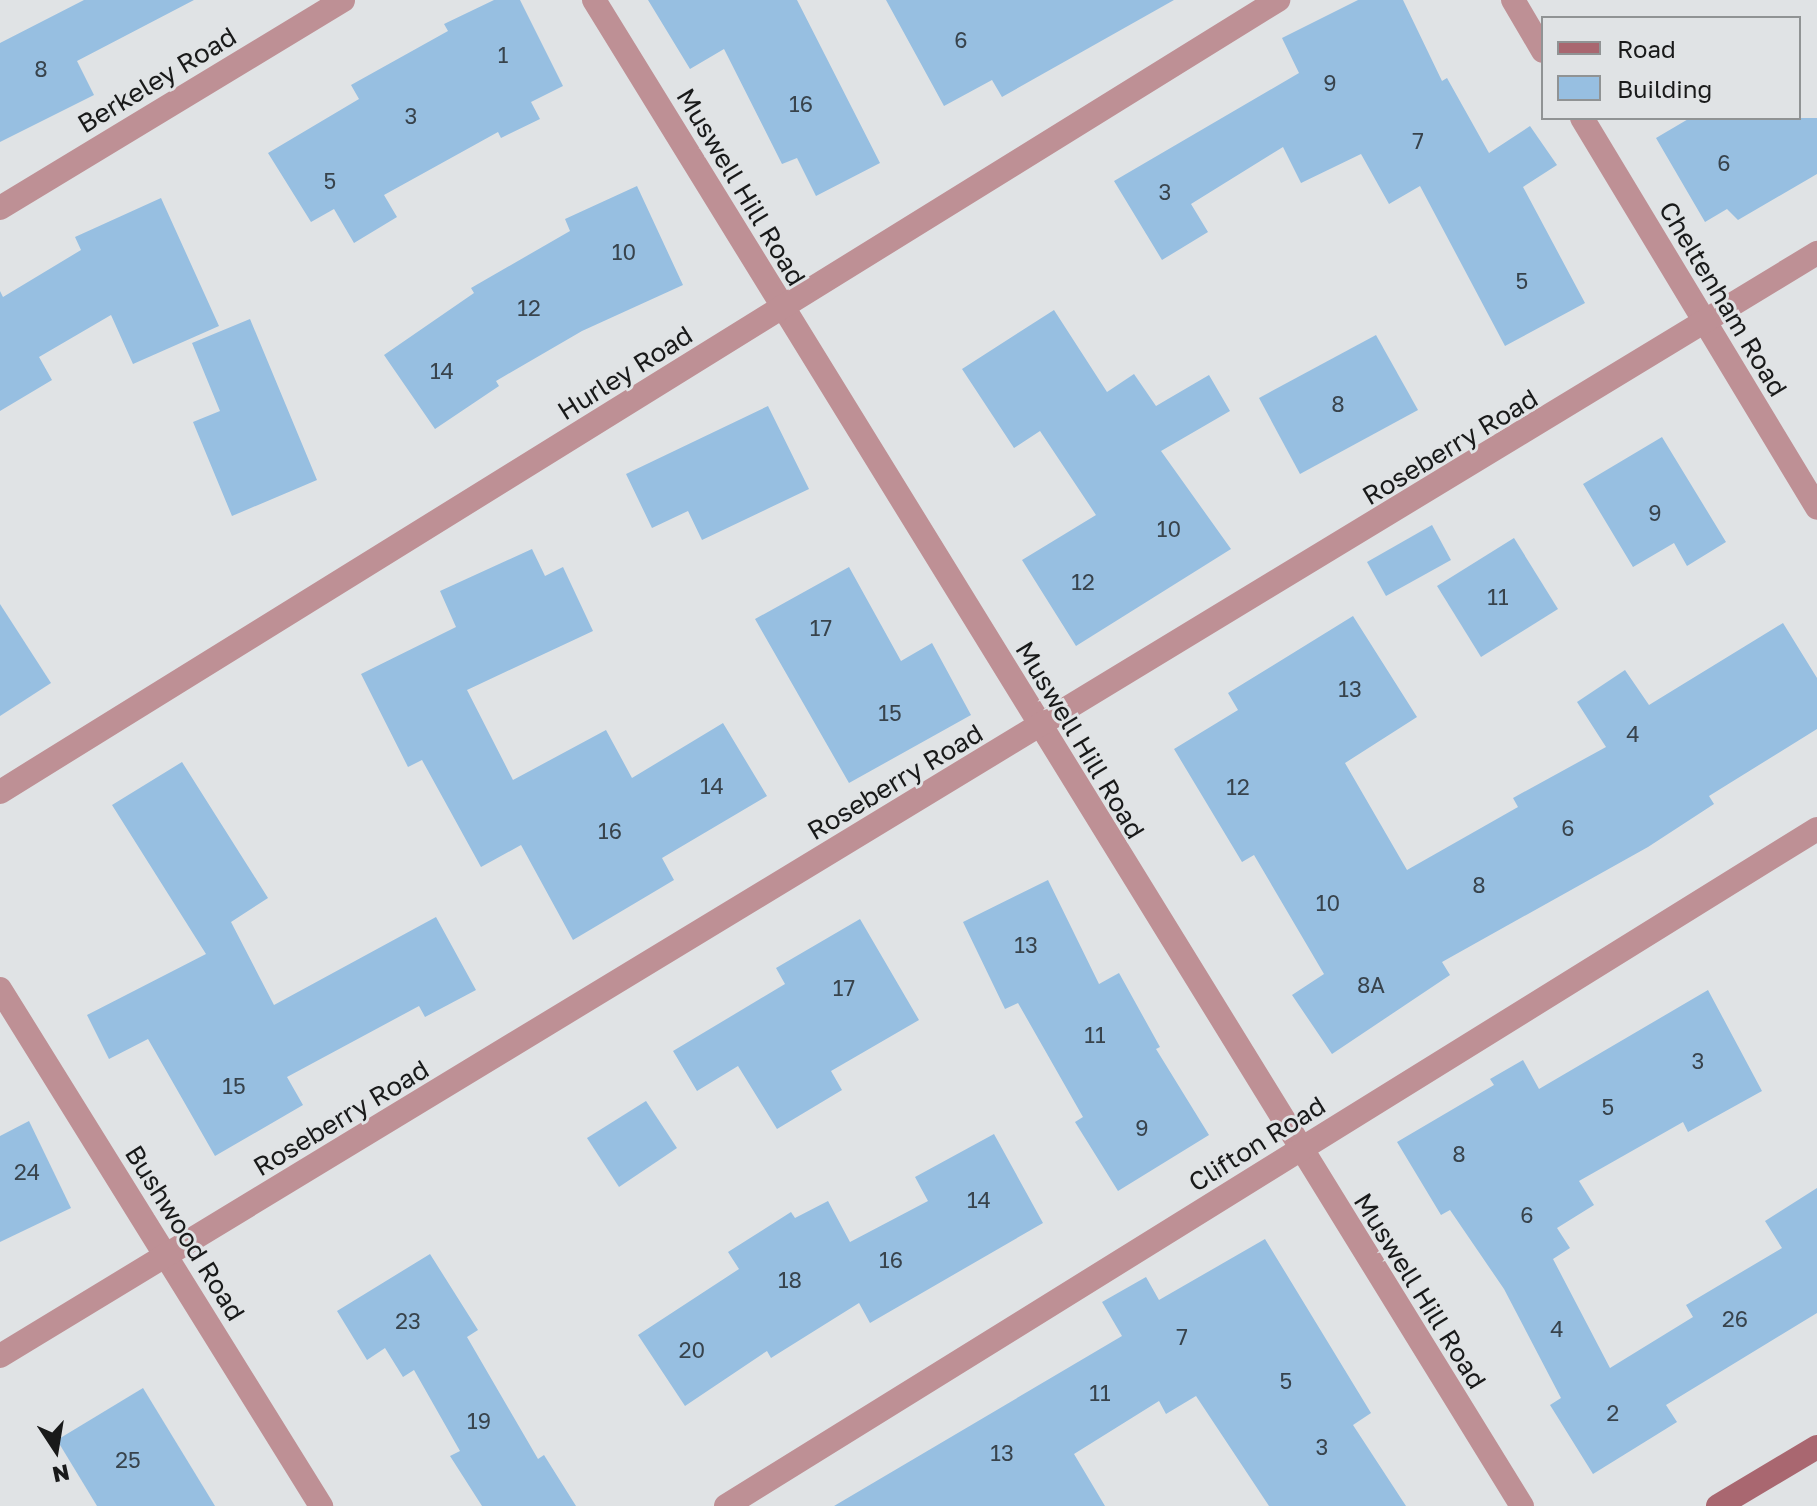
<!DOCTYPE html>
<style>
body{margin:0}
#map{position:relative;width:1817px;height:1506px;overflow:hidden;background:#e0e3e5;font-family:"Golos Text",sans-serif}
div>[style]{position:absolute}
.building>*{inset:0;background:#97bfe1}
.street>*{height:24px;margin:-12px;padding:0 12px;transform-origin:12px;border-radius:12px;background:#be9095}
.secondary>*{height:24px;margin:-12px;padding:0 12px;transform-origin:12px;border-radius:12px;background:#a96770}
span{translate:-50% -50%;white-space:nowrap;text-align:center;line-height:1.15;-webkit-text-stroke:6px #e0e3e5;paint-order:stroke}
.number-label{font-size:22px;color:#38434c}
.number-label span{-webkit-text-stroke-width:0}
.street-label{font-size:26px;color:#191a1a}
.legend{position:absolute;left:1541px;top:16px;width:260px;height:104px;box-sizing:border-box;background:#e0e3e5;border:2px solid #909394;margin:0;padding:10px 14px;list-style:none;font-size:24px;color:#191a1a}
.legend li{display:flex;align-items:center;gap:16px;height:40px}
.legend b{width:40px;border:2px solid #909394}
.north{position:absolute;left:16px;top:1410px;width:80px;height:80px;-webkit-text-stroke:6px #e0e3e5;paint-order:stroke;rotate:168deg;font-size:22px;font-weight:700;line-height:32px;text-align:center;color:#191a1a}
.north::after{content:'';display:block;margin:auto;width:28px;height:36px;background:#191a1a;clip-path:polygon(50% 0,100% 100%,50% 72%,0 100%)}
</style>
<div id="map">
<div class="building">
<i style="clip-path:polygon(84px 0,194px 0,77px 61px,94px 95px,0 142px,0 43px)"></i>
<i style="clip-path:polygon(494px 0,520px 0,563px 86px,531px 102px,540px 119px,501px 138px,498px 132px,384px 195px,397px 217px,354px 243px,334px 209px,311px 222px,268px 153px,359px 99px,351px 85px,448px 31px,444px 24px)"></i>
<i style="clip-path:polygon(648px 0,797px 0,880px 163px,816px 196px,797px 158px,782px 164px,724px 49px,690px 69px)"></i>
<i style="clip-path:polygon(886px 0,1174px 0,1002px 97px,992px 80px,944px 106px)"></i>
<i style="clip-path:polygon(1358px 0,1403px 0,1442px 81px,1447px 78px,1489px 153px,1530px 126px,1557px 165px,1523px 187px,1585px 303px,1505px 346px,1420px 186px,1389px 204px,1361px 154px,1301px 183px,1283px 147px,1191px 204px,1208px 232px,1162px 260px,1114px 181px,1299px 73px,1282px 38px)"></i>
<i style="clip-path:polygon(1690px 118px,1817px 118px,1817px 174px,1738px 220px,1727px 209px,1705px 222px,1656px 138px)"></i>
<i style="clip-path:polygon(637px 186px,683px 285px,582px 331px,496px 381px,499px 386px,435px 429px,384px 355px,474px 293px,471px 288px,570px 231px,565px 219px)"></i>
<i style="clip-path:polygon(161px 198px,219px 326px,133px 364px,111px 315px,39px 357px,52px 380px,0 411px,0 291px,3px 297px,81px 250px,75px 237px)"></i>
<i style="clip-path:polygon(1054px 310px,1107px 392px,1134px 374px,1156px 406px,1209px 375px,1230px 411px,1161px 451px,1231px 549px,1076px 646px,1022px 560px,1096px 515px,1040px 431px,1014px 448px,962px 369px)"></i>
<i style="clip-path:polygon(250px 319px,317px 480px,232px 516px,193px 422px,220px 411px,192px 343px)"></i>
<i style="clip-path:polygon(1376px 335px,1418px 410px,1300px 474px,1259px 398px)"></i>
<i style="clip-path:polygon(768px 406px,809px 489px,702px 540px,688px 511px,652px 528px,626px 474px)"></i>
<i style="clip-path:polygon(1662px 437px,1726px 542px,1687px 566px,1674px 543px,1633px 567px,1583px 484px)"></i>
<i style="clip-path:polygon(1432px 525px,1451px 560px,1386px 596px,1367px 562px)"></i>
<i style="clip-path:polygon(1514px 538px,1558px 609px,1481px 657px,1437px 586px)"></i>
<i style="clip-path:polygon(532px 549px,545px 576px,563px 567px,593px 631px,467px 690px,513px 780px,606px 730px,632px 778px,723px 723px,767px 796px,662px 858px,674px 880px,573px 940px,521px 845px,481px 867px,422px 760px,408px 767px,361px 674px,456px 627px,440px 591px)"></i>
<i style="clip-path:polygon(849px 567px,901px 661px,932px 643px,971px 715px,849px 783px,755px 619px)"></i>
<i style="clip-path:polygon(0 604px,51px 683px,0 716px)"></i>
<i style="clip-path:polygon(1353px 616px,1417px 717px,1345px 763px,1407px 870px,1518px 807px,1513px 798px,1606px 747px,1577px 702px,1625px 670px,1649px 705px,1783px 623px,1817px 678px,1817px 729px,1709px 796px,1714px 804px,1648px 847px,1442px 962px,1450px 975px,1332px 1054px,1292px 995px,1324px 974px,1254px 855px,1242px 862px,1174px 749px,1238px 710px,1228px 693px)"></i>
<i style="clip-path:polygon(182px 762px,268px 898px,231px 922px,274px 1005px,436px 917px,476px 990px,425px 1017px,419px 1006px,287px 1077px,303px 1105px,215px 1156px,148px 1039px,109px 1059px,87px 1015px,206px 954px,112px 805px)"></i>
<i style="clip-path:polygon(1048px 880px,1099px 984px,1119px 973px,1160px 1047px,1156px 1049px,1209px 1135px,1118px 1191px,1075px 1122px,1083px 1117px,1018px 1003px,1005px 1009px,963px 922px)"></i>
<i style="clip-path:polygon(860px 919px,919px 1020px,831px 1071px,842px 1090px,777px 1129px,738px 1066px,697px 1091px,673px 1051px,785px 984px,776px 968px)"></i>
<i style="clip-path:polygon(1708px 990px,1762px 1091px,1688px 1132px,1683px 1122px,1579px 1181px,1594px 1205px,1557px 1228px,1570px 1248px,1553px 1259px,1610px 1368px,1693px 1317px,1686px 1305px,1782px 1248px,1765px 1221px,1817px 1188px,1817px 1313px,1666px 1405px,1677px 1422px,1593px 1474px,1550px 1405px,1561px 1398px,1504px 1289px,1450px 1210px,1441px 1215px,1397px 1142px,1494px 1085px,1490px 1079px,1523px 1060px,1539px 1089px)"></i>
<i style="clip-path:polygon(646px 1101px,677px 1148px,619px 1187px,587px 1138px)"></i>
<i style="clip-path:polygon(29px 1121px,71px 1208px,0 1242px,0 1136px)"></i>
<i style="clip-path:polygon(994px 1134px,1043px 1223px,870px 1323px,859px 1303px,771px 1358px,767px 1351px,685px 1406px,638px 1335px,739px 1269px,728px 1252px,791px 1212px,795px 1218px,828px 1201px,850px 1242px,928px 1201px,915px 1177px)"></i>
<i style="clip-path:polygon(1265px 1239px,1371px 1413px,1353px 1425px,1406px 1506px,1269px 1506px,1196px 1396px,1166px 1414px,1159px 1401px,1074px 1454px,1105px 1506px,834px 1506px,1122px 1336px,1102px 1302px,1146px 1277px,1159px 1300px)"></i>
<i style="clip-path:polygon(430px 1254px,478px 1330px,467px 1337px,538px 1459px,544px 1455px,576px 1506px,482px 1506px,450px 1456px,460px 1451px,414px 1370px,403px 1377px,385px 1348px,367px 1360px,337px 1311px)"></i>
<i style="clip-path:polygon(143px 1388px,215px 1506px,97px 1506px,57px 1440px)"></i>
</div>
<div class="street">
<i style="left:594px;top:0;width:1769px;rotate:58.36deg"></i>
<i style="left:1513px;top:0;width:59px;rotate:59.5deg"></i>
<i style="left:1582px;top:118px;width:455px;rotate:58.9deg"></i>
<i style="left:0;top:208px;width:401px;rotate:-31.2deg"></i>
<i style="left:0;top:792px;width:1504px;rotate:-31.79deg"></i>
<i style="left:0;top:989px;width:609px;rotate:58.16deg"></i>
<i style="left:0;top:1356px;width:2126px;rotate:-31.26deg"></i>
<i style="left:726px;top:1506px;width:1284px;rotate:-31.82deg"></i>
</div>
<div class="secondary">
<i style="left:1718px;top:1506px;width:115px;rotate:-30.8deg"></i>
</div>
<div class="number-label">
<span style="left:961px;top:40px">6</span>
<span style="left:503px;top:55px">1</span>
<span style="left:41px;top:69px">8</span>
<span style="left:1330px;top:83px">9</span>
<span style="left:801px;top:104px">16</span>
<span style="left:411px;top:116px">3</span>
<span style="left:1418px;top:141px">7</span>
<span style="left:1724px;top:163px">6</span>
<span style="left:330px;top:181px">5</span>
<span style="left:1165px;top:192px">3</span>
<span style="left:624px;top:252px">10</span>
<span style="left:1522px;top:281px">5</span>
<span style="left:529px;top:308px">12</span>
<span style="left:442px;top:371px">14</span>
<span style="left:1338px;top:404px">8</span>
<span style="left:1655px;top:513px">9</span>
<span style="left:1169px;top:529px">10</span>
<span style="left:1083px;top:582px">12</span>
<span style="left:1498px;top:597px">11</span>
<span style="left:821px;top:628px">17</span>
<span style="left:1350px;top:689px">13</span>
<span style="left:890px;top:713px">15</span>
<span style="left:1633px;top:734px">4</span>
<span style="left:712px;top:786px">14</span>
<span style="left:1238px;top:787px">12</span>
<span style="left:1568px;top:828px">6</span>
<span style="left:610px;top:831px">16</span>
<span style="left:1479px;top:885px">8</span>
<span style="left:1328px;top:903px">10</span>
<span style="left:1026px;top:945px">13</span>
<span style="left:1371px;top:985px">8A</span>
<span style="left:844px;top:988px">17</span>
<span style="left:1095px;top:1035px">11</span>
<span style="left:1698px;top:1061px">3</span>
<span style="left:234px;top:1086px">15</span>
<span style="left:1608px;top:1107px">5</span>
<span style="left:1142px;top:1128px">9</span>
<span style="left:1459px;top:1154px">8</span>
<span style="left:27px;top:1172px">24</span>
<span style="left:979px;top:1200px">14</span>
<span style="left:1527px;top:1215px">6</span>
<span style="left:891px;top:1260px">16</span>
<span style="left:790px;top:1280px">18</span>
<span style="left:1735px;top:1319px">26</span>
<span style="left:408px;top:1321px">23</span>
<span style="left:1557px;top:1329px">4</span>
<span style="left:1182px;top:1337px">7</span>
<span style="left:692px;top:1350px">20</span>
<span style="left:1286px;top:1381px">5</span>
<span style="left:1100px;top:1393px">11</span>
<span style="left:1613px;top:1413px">2</span>
<span style="left:479px;top:1421px">19</span>
<span style="left:1322px;top:1447px">3</span>
<span style="left:1002px;top:1453px">13</span>
<span style="left:128px;top:1460px">25</span>
</div>
<div class="street-label">
<span style="left:157px;top:80px;rotate:-31deg">Berkeley Road</span>
<span style="left:741px;top:187px;rotate:59deg">Muswell Hill Road</span>
<span style="left:1723px;top:299px;rotate:59deg">Cheltenham Road</span>
<span style="left:625px;top:373px;rotate:-32deg">Hurley Road</span>
<span style="left:1450px;top:447px;rotate:-31deg">Roseberry Road</span>
<span style="left:1080px;top:740px;rotate:59deg">Muswell Hill Road</span>
<span style="left:895px;top:782px;rotate:-31deg">Roseberry Road</span>
<span style="left:341px;top:1118px;rotate:-31deg">Roseberry Road</span>
<span style="left:1257px;top:1144px;rotate:-32deg">Clifton Road</span>
<span style="left:185px;top:1233px;rotate:58deg">Bushwood Road</span>
<span style="left:1420px;top:1291px;rotate:58deg">Muswell Hill Road</span>
</div>
<ul class="legend">
<li><b style="height:10px;background:#a96770"></b>Road</li>
<li><b style="height:22px;background:#97bfe1"></b>Building</li>
</ul>
<div class="north">N</div>
</div>
